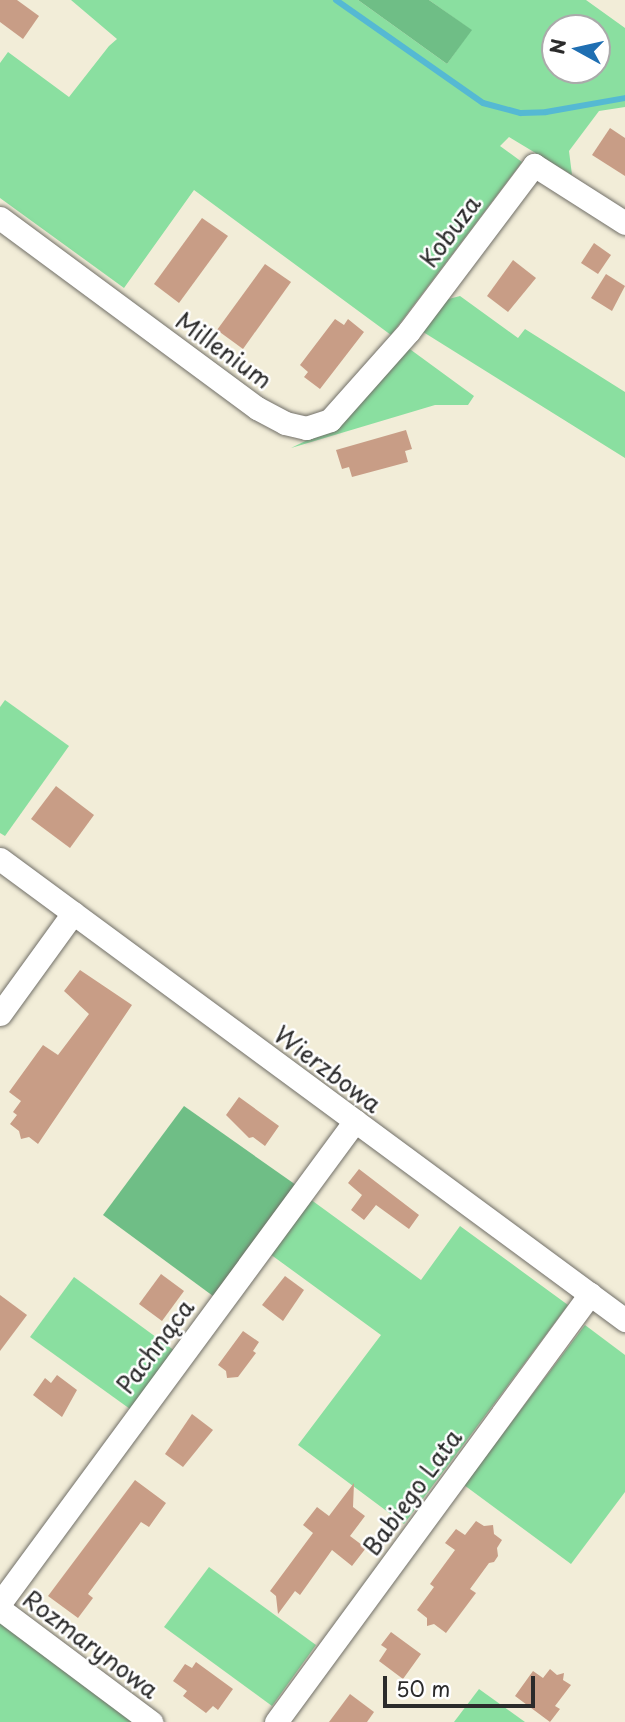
<!DOCTYPE html>
<meta charset="utf-8">
<style>
body{margin:0}
#map{position:relative;width:625px;height:1722px;overflow:hidden;background:#f2edd8;font-family:"Playpen Sans",sans-serif}
div>[style]{position:absolute}
.green>*{inset:0;background:#8adfa0}
.forest>*{inset:0;background:#6fbe86}
.stream>*{height:6px;margin:-3px;padding:0 3px;transform-origin:3px;border-radius:3px;background:#55b9d3}
.building>*{inset:0;background:#c89d86}
.roads{filter:drop-shadow(0 0 2px #716f68) drop-shadow(0 0 2px #716f68)}
.minor>*{height:23px;margin:-11.5px;padding:0 11.5px;transform-origin:11.5px;border-radius:11.5px;background:#fff}
span{translate:-50% -50%;white-space:nowrap;text-align:center;line-height:1.15;-webkit-text-stroke:5px #fff;paint-order:stroke}
.street-label{font-size:24px;color:#2b2b2b}
.north{position:absolute;left:541px;top:14px;width:70px;height:70px;box-sizing:border-box;background:#fff;border:2px solid #aaa;border-radius:50%;rotate:278deg;font-size:19px;font-weight:700;line-height:28px;text-align:center;color:#2b2b2b}
.north::after{content:'';display:block;margin:auto;width:24px;height:32px;background:#1f6fb2;clip-path:polygon(50% 0,100% 100%,50% 72%,0 100%)}
.scale{position:absolute;left:383px;top:1676px;width:152px;height:32px;box-sizing:border-box;border:4px solid #2b2b2b;border-top:0;padding-left:9px;font-size:21px;line-height:24px;white-space:nowrap;color:#2b2b2b;-webkit-text-stroke:5px #fff;paint-order:stroke}
</style>
<div id="map">
<div class="green">
<i style="clip-path:polygon(evenodd,71px 0,358px 0,447px 64px,471px 30px,429px 0,586px 0,625px 28px,625px 107px,599px 111px,569px 151px,572px 175px,509px 137px,500px 146px,522px 162px,391px 335px,194px 190px,124px 288px,0 198px,0 63px,8px 52px,69px 97px,109px 46px,117px 39px,71px 0,555px 28px,597px 28px,597px 70px,555px 70px,555px 28px)"></i>
<i style="clip-path:polygon(460px 296px,518px 338px,525px 329px,625px 392px,625px 458px,420px 330px,441px 301px)"></i>
<i style="clip-path:polygon(407px 347px,474px 396px,468px 405px,435px 405px,291px 448px,340px 424px)"></i>
<i style="clip-path:polygon(5px 700px,69px 746px,5px 836px,0 833px,0 707px)"></i>
<i style="clip-path:polygon(310px 1199px,421px 1280px,460px 1226px,568px 1305px,404px 1524px,298px 1445px,381px 1335px,270px 1254px)"></i>
<i style="clip-path:polygon(74px 1277px,175px 1351px,130px 1409px,30px 1337px)"></i>
<i style="clip-path:polygon(585px 1325px,625px 1355px,625px 1492px,571px 1564px,464px 1485px)"></i>
<i style="clip-path:polygon(209px 1567px,316px 1645px,272px 1706px,164px 1627px)"></i>
<i style="clip-path:polygon(0 1616px,142px 1722px,0 1722px)"></i>
<i style="clip-path:polygon(479px 1689px,525px 1722px,454px 1722px)"></i>
</div>
<div class="forest">
<i style="clip-path:polygon(358px 0,429px 0,472px 30px,447px 64px)"></i>
<i style="clip-path:polygon(184px 1106px,296px 1185px,213px 1296px,103px 1215px)"></i>
</div>
<div class="stream">
<i style="left:336px;top:0;width:179px;rotate:35deg"></i>
<i style="left:483px;top:103px;width:39px;rotate:15deg"></i>
<i style="left:521px;top:113px;width:25px;rotate:-2deg"></i>
<i style="left:546px;top:112px;width:80px;rotate:-10deg"></i>
</div>
<div class="building">
<i style="clip-path:polygon(0 0,17px 0,39px 16px,23px 39px,0 22px)"></i>
<i style="clip-path:polygon(610px 128px,625px 138px,625px 176px,592px 155px)"></i>
<i style="clip-path:polygon(202px 218px,228px 236px,179px 303px,154px 284px)"></i>
<i style="clip-path:polygon(594px 243px,611px 255px,598px 274px,581px 263px)"></i>
<i style="clip-path:polygon(513px 260px,536px 278px,508px 312px,487px 296px)"></i>
<i style="clip-path:polygon(265px 264px,291px 282px,243px 349px,217px 330px)"></i>
<i style="clip-path:polygon(606px 274px,625px 286px,612px 311px,591px 298px)"></i>
<i style="clip-path:polygon(335px 319px,344px 325px,348px 319px,364px 332px,320px 389px,304px 377px,308px 372px,300px 365px)"></i>
<i style="clip-path:polygon(406px 430px,412px 449px,405px 451px,408px 462px,352px 477px,349px 467px,342px 469px,336px 450px)"></i>
<i style="clip-path:polygon(56px 786px,94px 815px,70px 848px,31px 819px)"></i>
<i style="clip-path:polygon(80px 970px,132px 1005px,38px 1144px,29px 1137px,21px 1139px,19px 1131px,10px 1124px,17px 1115px,13px 1112px,21px 1101px,9px 1092px,43px 1045px,58px 1055px,89px 1014px,64px 991px)"></i>
<i style="clip-path:polygon(239px 1097px,279px 1126px,265px 1146px,253px 1137px,249px 1138px,226px 1115px)"></i>
<i style="clip-path:polygon(359px 1169px,419px 1215px,409px 1229px,376px 1205px,364px 1220px,351px 1210px,362px 1195px,348px 1183px)"></i>
<i style="clip-path:polygon(161px 1274px,184px 1291px,162px 1321px,139px 1304px)"></i>
<i style="clip-path:polygon(285px 1276px,304px 1290px,283px 1321px,262px 1305px)"></i>
<i style="clip-path:polygon(0 1295px,27px 1315px,0 1351px)"></i>
<i style="clip-path:polygon(243px 1331px,259px 1342px,253px 1351px,256px 1353px,238px 1377px,227px 1378px,226px 1371px,218px 1365px)"></i>
<i style="clip-path:polygon(57px 1375px,77px 1390px,62px 1417px,33px 1395px,45px 1378px,51px 1383px)"></i>
<i style="clip-path:polygon(192px 1414px,213px 1430px,183px 1467px,165px 1454px)"></i>
<i style="clip-path:polygon(135px 1480px,166px 1503px,149px 1527px,141px 1522px,88px 1594px,93px 1598px,78px 1618px,48px 1596px)"></i>
<i style="clip-path:polygon(354px 1483px,353px 1507px,365px 1516px,350px 1536px,366px 1548px,352px 1566px,332px 1550px,300px 1595px,295px 1591px,278px 1614px,276px 1596px,270px 1591px,313px 1533px,303px 1525px,317px 1507px,329px 1516px)"></i>
<i style="clip-path:polygon(476px 1521px,484px 1526px,493px 1525px,494px 1534px,502px 1540px,497px 1548px,498px 1556px,494px 1562px,489px 1563px,470px 1589px,476px 1593px,446px 1633px,434px 1624px,427px 1626px,427px 1618px,417px 1610px,434px 1587px,430px 1584px,455px 1550px,445px 1543px,456px 1529px,465px 1535px)"></i>
<i style="clip-path:polygon(391px 1632px,421px 1654px,403px 1679px,379px 1661px,387px 1649px,381px 1645px)"></i>
<i style="clip-path:polygon(196px 1662px,233px 1689px,218px 1710px,213px 1706px,206px 1713px,183px 1696px,187px 1691px,173px 1681px,185px 1664px,192px 1668px)"></i>
<i style="clip-path:polygon(550px 1669px,557px 1675px,564px 1673px,563px 1680px,571px 1685px,555px 1706px,560px 1709px,550px 1722px,515px 1696px,533px 1671px,543px 1678px)"></i>
<i style="clip-path:polygon(350px 1694px,374px 1712px,367px 1722px,329px 1722px)"></i>
</div>
<div class="roads">
<div class="minor">
<i style="left:0;top:218px;width:320px;rotate:36.5deg"></i>
<i style="left:257px;top:408px;width:32px;rotate:28deg"></i>
<i style="left:285px;top:423px;width:22px;rotate:13deg"></i>
<i style="left:306px;top:428px;width:25px;rotate:-18deg"></i>
<i style="left:330px;top:420px;width:119px;rotate:-48.4deg"></i>
<i style="left:409px;top:331px;width:208px;rotate:-53deg"></i>
<i style="left:534px;top:165px;width:108px;rotate:32.5deg"></i>
<i style="left:0;top:859px;width:777px;rotate:36.41deg"></i>
<i style="left:0;top:1014px;width:125px;rotate:-54.1deg"></i>
<i style="left:0;top:1603px;width:599px;rotate:-53.63deg"></i>
<i style="left:0;top:1609px;width:189px;rotate:36.8deg"></i>
<i style="left:276px;top:1722px;width:531px;rotate:-53.73deg"></i>
</div>
</div>
<div class="street-label">
<span style="left:450px;top:231px;rotate:-53deg">Kobuza</span>
<span style="left:224px;top:350px;rotate:36deg">Millenium</span>
<span style="left:328px;top:1069px;rotate:37deg">Wierzbowa</span>
<span style="left:155px;top:1346px;rotate:-53deg">Pachnąca</span>
<span style="left:412px;top:1492px;rotate:-54deg">Babiego Lata</span>
<span style="left:91px;top:1644px;rotate:37deg">Rozmarynowa</span>
</div>
<div class="north">N</div>
<div class="scale">50 m</div>
</div>
